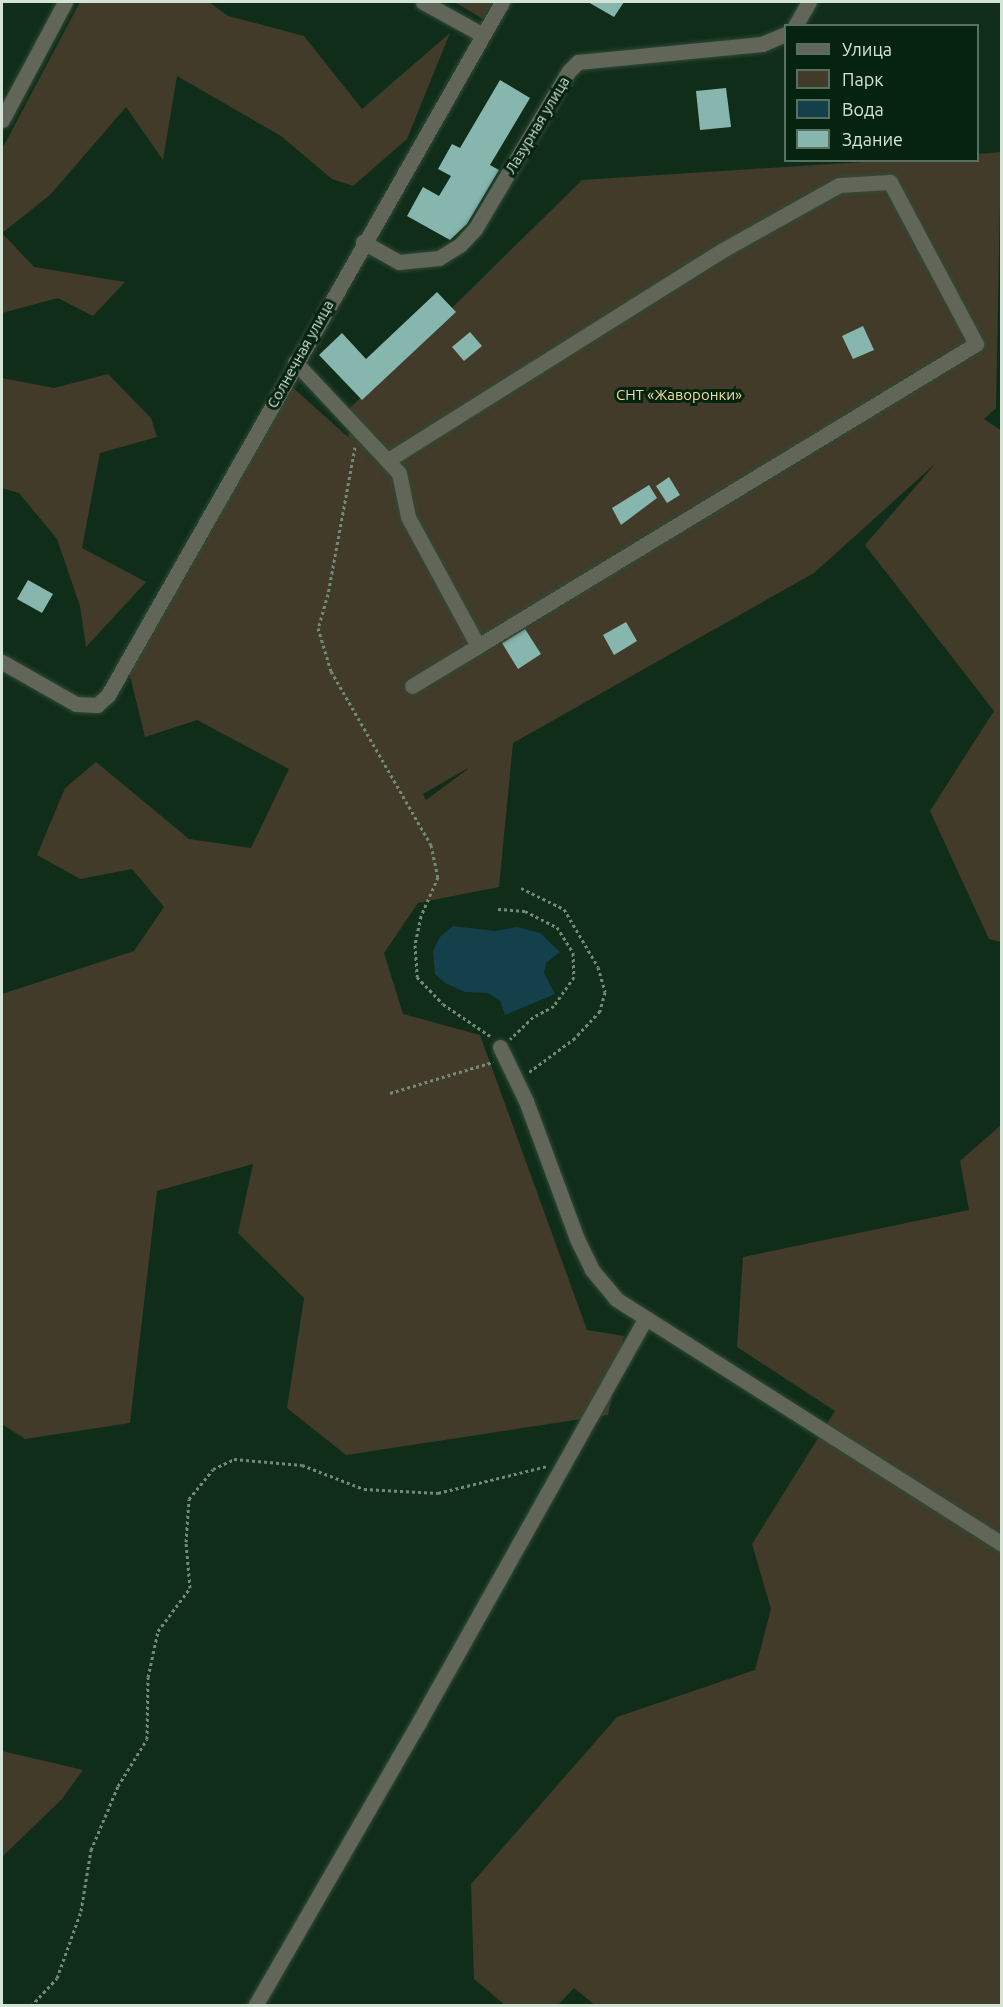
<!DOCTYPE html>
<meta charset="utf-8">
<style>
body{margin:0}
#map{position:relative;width:1003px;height:2007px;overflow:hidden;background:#102d19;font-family:Ubuntu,sans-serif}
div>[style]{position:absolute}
.green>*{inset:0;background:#423b29}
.water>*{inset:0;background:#13404a}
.building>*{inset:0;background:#87b6ae}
.path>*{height:3px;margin-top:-1.5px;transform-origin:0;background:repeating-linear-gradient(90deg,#738979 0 3px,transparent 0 6px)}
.roads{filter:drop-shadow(0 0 2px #2f4a37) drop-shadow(0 0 2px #2f4a37)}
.minor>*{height:15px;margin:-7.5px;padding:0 7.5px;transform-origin:7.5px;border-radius:7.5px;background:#626658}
span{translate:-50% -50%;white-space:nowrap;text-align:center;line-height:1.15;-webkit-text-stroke:6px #062310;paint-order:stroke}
.street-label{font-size:15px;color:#d3e3d6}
.park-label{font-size:15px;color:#f5dda2}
.frame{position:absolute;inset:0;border:3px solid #d3e3d6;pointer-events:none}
.legend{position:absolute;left:784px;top:24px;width:195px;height:138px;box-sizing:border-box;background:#062310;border:2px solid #58705f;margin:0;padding:8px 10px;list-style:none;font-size:18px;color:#d3e3d6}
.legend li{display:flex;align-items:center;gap:12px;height:30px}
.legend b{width:30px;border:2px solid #58705f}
</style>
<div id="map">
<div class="green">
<i style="clip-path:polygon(80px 2px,209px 2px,228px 16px,304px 36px,362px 109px,450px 33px,407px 139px,353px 186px,332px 179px,281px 136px,177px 76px,163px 160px,126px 107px,50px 195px,2px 233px,34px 267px,125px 282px,93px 316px,58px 298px,2px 313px,2px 149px)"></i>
<i style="clip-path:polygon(454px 2px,493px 2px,483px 19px)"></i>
<i style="clip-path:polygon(evenodd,1001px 152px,996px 408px,984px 419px,1002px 431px,1001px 942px,989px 939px,930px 811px,994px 711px,865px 545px,936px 463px,814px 573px,513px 743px,499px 887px,418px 903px,384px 953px,403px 1014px,480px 1035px,587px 1330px,624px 1336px,608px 1415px,346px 1455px,287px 1408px,304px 1298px,238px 1233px,253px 1164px,157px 1191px,130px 1423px,25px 1439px,2px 1424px,2px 994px,134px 951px,164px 907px,132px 869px,80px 879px,37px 855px,65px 788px,96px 762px,189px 839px,251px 848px,289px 769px,197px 720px,145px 737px,129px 672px,291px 386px,348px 437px,353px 425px,345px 413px,582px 180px,878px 161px,978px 160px,978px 154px,1001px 152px,468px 768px,468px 769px,426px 800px,423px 794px,468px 768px)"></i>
<i style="clip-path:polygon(108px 374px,151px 418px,157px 437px,100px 453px,82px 548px,146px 582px,86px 647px,80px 606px,57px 539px,19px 493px,2px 488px,2px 378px,54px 388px)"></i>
<i style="clip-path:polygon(1001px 1125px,1001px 2005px,596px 2006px,574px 1988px,558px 2005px,505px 2005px,474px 1979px,471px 1884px,617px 1717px,755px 1670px,771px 1609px,752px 1544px,835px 1411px,737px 1347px,743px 1257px,969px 1210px,960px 1161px)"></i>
<i style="clip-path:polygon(2px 1751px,83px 1770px,62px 1799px,2px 1857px)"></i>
</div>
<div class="water">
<i style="clip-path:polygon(453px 926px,495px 931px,517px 927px,540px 933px,560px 952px,546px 963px,544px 973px,555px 994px,505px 1015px,500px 1001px,488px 993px,465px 992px,445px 983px,435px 974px,433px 951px,440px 937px)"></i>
</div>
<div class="building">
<i style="clip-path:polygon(588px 2px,624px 2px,614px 17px)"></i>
<i style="clip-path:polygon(500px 80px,530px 98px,490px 165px,499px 170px,467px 224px,450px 240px,407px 216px,423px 187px,439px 196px,451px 176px,438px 169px,452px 144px,460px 148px)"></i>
<i style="clip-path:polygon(726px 88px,731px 127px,700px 130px,696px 91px)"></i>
<i style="clip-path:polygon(437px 292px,456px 312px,362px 400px,319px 355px,342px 333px,366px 359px)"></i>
<i style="clip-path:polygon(863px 326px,874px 350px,853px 359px,842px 336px)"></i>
<i style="clip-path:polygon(470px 332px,482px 346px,464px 361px,452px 347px)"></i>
<i style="clip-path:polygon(669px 477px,680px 495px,667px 503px,656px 486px)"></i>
<i style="clip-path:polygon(649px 485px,657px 498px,621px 525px,612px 508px)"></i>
<i style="clip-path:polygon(28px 580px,53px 594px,42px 613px,17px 599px)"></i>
<i style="clip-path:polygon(626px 622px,637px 641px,614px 655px,603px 635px)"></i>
<i style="clip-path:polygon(525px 629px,541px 654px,518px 669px,502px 643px)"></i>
</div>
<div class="path">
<i style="left:355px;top:447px;width:149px;rotate:100.4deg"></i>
<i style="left:328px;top:594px;width:35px;rotate:106deg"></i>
<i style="left:318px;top:628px;width:45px;rotate:73.2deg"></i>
<i style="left:331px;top:671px;width:201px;rotate:60.1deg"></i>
<i style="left:431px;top:845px;width:33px;rotate:78deg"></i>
<i style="left:438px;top:877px;width:43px;rotate:113.6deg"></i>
<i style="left:421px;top:916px;width:30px;rotate:102deg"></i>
<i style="left:415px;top:945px;width:32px;rotate:86deg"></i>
<i style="left:417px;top:977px;width:37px;rotate:46deg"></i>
<i style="left:443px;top:1004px;width:57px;rotate:34.2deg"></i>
<i style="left:521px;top:888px;width:48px;rotate:26deg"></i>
<i style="left:564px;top:909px;width:67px;rotate:59.6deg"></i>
<i style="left:598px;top:967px;width:26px;rotate:74deg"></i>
<i style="left:605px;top:992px;width:20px;rotate:105deg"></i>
<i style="left:600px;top:1011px;width:37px;rotate:133deg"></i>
<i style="left:575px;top:1038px;width:57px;rotate:143.5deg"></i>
<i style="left:498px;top:909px;width:27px;rotate:4deg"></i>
<i style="left:525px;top:911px;width:36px;rotate:27deg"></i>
<i style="left:557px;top:927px;width:31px;rotate:58deg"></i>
<i style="left:573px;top:953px;width:24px;rotate:88deg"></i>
<i style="left:574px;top:977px;width:35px;rotate:125deg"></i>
<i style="left:554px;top:1006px;width:24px;rotate:152deg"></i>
<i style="left:533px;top:1017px;width:32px;rotate:136deg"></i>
<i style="left:390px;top:1093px;width:108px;rotate:-16.8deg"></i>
<i style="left:31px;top:2006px;width:38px;rotate:-47deg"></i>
<i style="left:57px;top:1978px;width:71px;rotate:-70.3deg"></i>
<i style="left:81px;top:1911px;width:62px;rotate:-80.7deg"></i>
<i style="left:91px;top:1850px;width:69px;rotate:-67.1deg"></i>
<i style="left:118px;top:1786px;width:55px;rotate:-58.3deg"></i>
<i style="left:147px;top:1739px;width:62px;rotate:-89.1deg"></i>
<i style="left:148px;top:1677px;width:47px;rotate:-77.7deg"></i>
<i style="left:158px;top:1631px;width:54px;rotate:-53.3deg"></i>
<i style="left:190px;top:1588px;width:46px;rotate:-95deg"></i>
<i style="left:186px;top:1542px;width:43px;rotate:-86deg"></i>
<i style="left:189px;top:1499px;width:38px;rotate:-51deg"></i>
<i style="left:213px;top:1469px;width:23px;rotate:-25deg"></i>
<i style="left:234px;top:1459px;width:68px;rotate:5deg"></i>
<i style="left:302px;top:1465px;width:66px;rotate:21.2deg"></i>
<i style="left:364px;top:1489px;width:74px;rotate:3.1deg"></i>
<i style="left:438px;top:1493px;width:112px;rotate:-13.9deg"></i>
</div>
<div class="roads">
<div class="minor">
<i style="left:423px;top:2px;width:68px;rotate:28.8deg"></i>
<i style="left:795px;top:26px;width:28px;rotate:-60deg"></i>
<i style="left:2px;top:120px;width:134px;rotate:-61.9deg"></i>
<i style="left:363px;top:242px;width:41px;rotate:29.1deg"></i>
<i style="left:399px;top:262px;width:40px;rotate:-5.7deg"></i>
<i style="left:439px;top:258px;width:25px;rotate:-32deg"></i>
<i style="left:460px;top:245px;width:22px;rotate:-47deg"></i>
<i style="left:475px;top:229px;width:184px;rotate:-59.3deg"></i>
<i style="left:569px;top:71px;width:13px;rotate:-45deg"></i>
<i style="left:578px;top:62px;width:185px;rotate:-5.6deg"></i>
<i style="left:762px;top:44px;width:26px;rotate:-23deg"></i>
<i style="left:295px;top:362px;width:152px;rotate:46.9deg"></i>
<i style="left:399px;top:473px;width:45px;rotate:78.4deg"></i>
<i style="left:408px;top:517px;width:147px;rotate:61.5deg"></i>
<i style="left:478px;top:646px;width:77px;rotate:148.8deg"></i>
<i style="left:388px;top:460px;width:393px;rotate:-32.1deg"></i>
<i style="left:721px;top:251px;width:135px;rotate:-29.2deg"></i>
<i style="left:839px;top:185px;width:51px;rotate:-3.4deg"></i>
<i style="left:890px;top:182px;width:183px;rotate:62deg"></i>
<i style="left:976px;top:344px;width:582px;rotate:148.77deg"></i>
<i style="left:2px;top:662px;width:85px;rotate:29.6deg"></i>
<i style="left:76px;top:704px;width:21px;rotate:3deg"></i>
<i style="left:97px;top:705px;width:15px;rotate:-42deg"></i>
<i style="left:108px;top:695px;width:797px;rotate:-60.38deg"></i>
<i style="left:500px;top:1047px;width:60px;rotate:64.3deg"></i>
<i style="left:526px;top:1101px;width:147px;rotate:69.7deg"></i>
<i style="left:577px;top:1239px;width:34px;rotate:64deg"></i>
<i style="left:592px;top:1270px;width:38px;rotate:50deg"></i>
<i style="left:616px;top:1299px;width:457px;rotate:32.4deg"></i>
<i style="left:255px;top:2006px;width:328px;rotate:-60deg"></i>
<i style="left:419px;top:1722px;width:461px;rotate:-60.7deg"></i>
</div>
</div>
<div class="street-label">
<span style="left:537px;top:125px;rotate:-59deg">Лазурная улица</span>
<span style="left:300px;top:354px;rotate:-61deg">Солнечная улица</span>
</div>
<div class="park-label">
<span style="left:679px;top:395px">СНТ «Жаворонки»</span>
</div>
<div class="frame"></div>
<ul class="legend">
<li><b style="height:8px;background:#626658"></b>Улица</li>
<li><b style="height:16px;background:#423b29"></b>Парк</li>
<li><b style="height:16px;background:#13404a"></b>Вода</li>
<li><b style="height:16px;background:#87b6ae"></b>Здание</li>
</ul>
</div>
